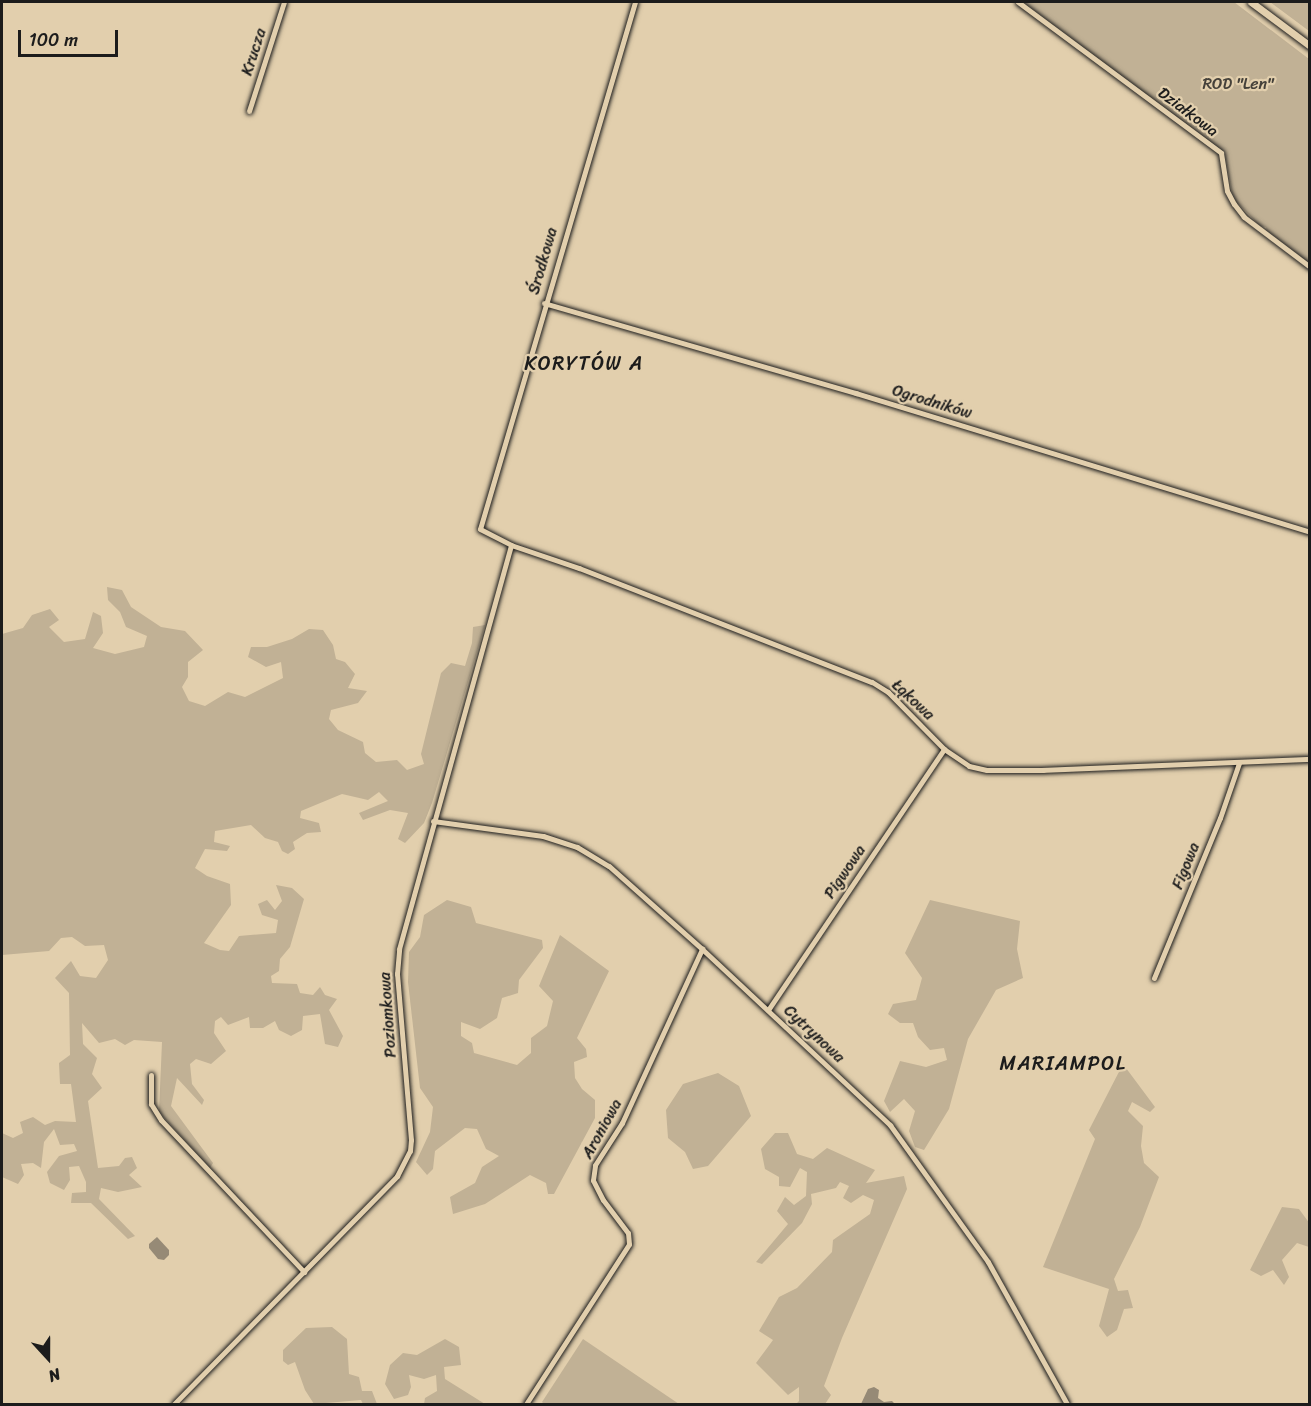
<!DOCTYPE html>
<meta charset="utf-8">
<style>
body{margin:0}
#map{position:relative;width:1311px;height:1406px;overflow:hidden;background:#e2cfad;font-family:Sriracha,sans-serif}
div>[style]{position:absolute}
.green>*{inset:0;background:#c1b195}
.water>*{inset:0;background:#968a76}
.roads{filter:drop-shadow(0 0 2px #1c1c1c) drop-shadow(0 0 2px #1c1c1c)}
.minor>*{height:5px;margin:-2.5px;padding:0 2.5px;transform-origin:2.5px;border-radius:2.5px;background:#e2cfad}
.tertiary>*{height:7px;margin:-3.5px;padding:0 3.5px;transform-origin:3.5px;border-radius:3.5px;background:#e2cfad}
span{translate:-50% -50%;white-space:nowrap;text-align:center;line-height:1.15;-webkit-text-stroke:4.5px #e2cfad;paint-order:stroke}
.street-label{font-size:16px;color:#1c1c1c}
.park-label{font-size:16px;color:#45413a}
.quarter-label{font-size:20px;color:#1c1c1c;letter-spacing:1.5px}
.frame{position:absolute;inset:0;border:3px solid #1c1c1c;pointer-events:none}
.north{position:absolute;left:18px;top:1328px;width:60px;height:60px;-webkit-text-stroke:4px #e2cfad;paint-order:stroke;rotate:159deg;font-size:16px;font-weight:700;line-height:24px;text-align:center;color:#1c1c1c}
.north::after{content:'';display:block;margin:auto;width:21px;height:27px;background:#1c1c1c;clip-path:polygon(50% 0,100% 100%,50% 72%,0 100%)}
.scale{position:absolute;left:18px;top:30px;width:100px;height:27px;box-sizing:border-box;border:3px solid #1c1c1c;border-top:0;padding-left:8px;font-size:18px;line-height:21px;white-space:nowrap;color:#1c1c1c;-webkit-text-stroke:4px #e2cfad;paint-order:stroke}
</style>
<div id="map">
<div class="green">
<i style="clip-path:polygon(1023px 2px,1234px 2px,1309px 59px,1309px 264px,1267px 232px,1266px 227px,1260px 226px,1233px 198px,1225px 154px)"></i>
<i style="clip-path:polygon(1270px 2px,1309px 2px,1309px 31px,1297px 22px)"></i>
<i style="clip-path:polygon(107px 587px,122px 590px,131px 607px,161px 627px,185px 631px,203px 650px,188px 662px,188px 677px,182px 687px,189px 701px,205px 706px,228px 692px,245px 697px,283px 678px,281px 662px,266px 667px,248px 657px,251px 647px,267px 647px,292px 639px,309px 629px,323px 630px,333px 645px,336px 659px,345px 662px,355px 674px,348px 688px,367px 691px,358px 703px,331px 710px,329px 719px,338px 730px,363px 742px,365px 753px,376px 762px,397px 760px,407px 770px,424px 764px,421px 754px,441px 673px,451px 663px,465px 666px,472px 643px,473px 627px,485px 625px,432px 803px,424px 823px,405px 843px,398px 839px,408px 813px,390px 810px,363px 820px,359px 813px,388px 801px,379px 792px,368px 800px,342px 794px,301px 811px,300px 818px,319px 823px,321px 832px,307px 833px,293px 842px,295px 849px,288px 854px,282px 851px,278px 842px,265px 838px,251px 825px,215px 831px,214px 842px,230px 846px,227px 851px,205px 849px,195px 868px,207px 876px,230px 884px,231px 905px,204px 943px,220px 950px,229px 951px,239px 936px,276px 933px,278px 920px,262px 915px,258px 904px,267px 900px,275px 910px,282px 901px,276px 885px,292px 888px,304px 899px,290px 947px,280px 959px,279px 971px,271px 976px,272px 983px,297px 984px,300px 993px,313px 995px,320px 987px,325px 995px,337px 999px,329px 1010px,343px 1036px,338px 1047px,325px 1044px,320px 1014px,303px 1016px,302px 1030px,291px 1036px,279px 1030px,275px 1021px,263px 1028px,250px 1028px,249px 1017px,228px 1025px,221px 1017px,215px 1021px,214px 1033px,226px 1051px,211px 1064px,196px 1059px,190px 1064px,192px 1084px,204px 1100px,202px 1105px,177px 1078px,171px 1106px,213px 1163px,210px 1168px,159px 1112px,162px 1042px,134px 1040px,125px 1045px,115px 1039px,99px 1043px,82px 1023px,83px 1044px,97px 1058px,92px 1074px,102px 1088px,88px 1101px,98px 1168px,119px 1166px,125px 1158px,132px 1157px,137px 1168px,129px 1175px,142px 1187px,118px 1192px,101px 1188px,99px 1199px,135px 1236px,128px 1239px,91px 1203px,71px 1203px,72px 1193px,86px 1192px,86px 1182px,79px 1166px,69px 1167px,70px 1180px,64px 1190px,50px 1183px,47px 1172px,59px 1156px,77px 1151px,74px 1144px,60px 1145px,54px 1129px,44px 1142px,41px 1168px,33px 1163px,21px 1164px,24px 1175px,18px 1184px,2px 1177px,2px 1133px,13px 1138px,23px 1133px,20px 1122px,33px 1117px,45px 1125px,55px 1121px,76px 1122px,71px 1084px,60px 1084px,59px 1063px,70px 1055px,69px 993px,55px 978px,71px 961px,80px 976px,96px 978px,108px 960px,104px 945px,85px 946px,72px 937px,61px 938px,49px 951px,2px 955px,2px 634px,23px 628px,32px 615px,50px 609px,59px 620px,49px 627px,64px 642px,85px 639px,93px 612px,101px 616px,103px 633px,93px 648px,115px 654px,144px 647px,147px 636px,126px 627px,120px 612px,108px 600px)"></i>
<i style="clip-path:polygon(447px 900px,471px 907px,476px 923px,542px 940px,543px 948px,519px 980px,518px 993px,502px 998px,497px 1018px,480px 1029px,461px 1022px,461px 1036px,472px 1043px,474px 1053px,517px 1065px,531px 1053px,531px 1038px,547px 1026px,553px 1001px,539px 986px,560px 935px,609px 971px,577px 1038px,586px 1049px,587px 1057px,574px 1062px,575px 1078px,582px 1089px,595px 1100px,595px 1118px,554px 1194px,548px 1194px,546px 1183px,530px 1175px,485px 1204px,453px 1214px,450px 1197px,475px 1183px,482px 1167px,499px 1156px,486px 1149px,477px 1129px,465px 1128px,435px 1151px,433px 1169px,427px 1175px,416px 1162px,430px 1132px,433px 1107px,420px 1088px,408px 982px,409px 952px,420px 937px,424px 915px)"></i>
<i style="clip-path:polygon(930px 900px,1020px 921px,1017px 949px,1023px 978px,996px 990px,968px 1039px,949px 1109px,924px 1150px,915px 1147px,909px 1131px,915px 1111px,904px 1099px,890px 1112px,884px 1101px,900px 1061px,926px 1067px,947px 1060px,944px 1048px,930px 1050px,918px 1037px,913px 1023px,900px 1023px,888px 1014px,893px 1004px,916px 1000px,922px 978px,905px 953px)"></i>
<i style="clip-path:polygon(1123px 1064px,1155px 1107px,1150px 1112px,1132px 1102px,1128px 1111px,1143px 1126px,1141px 1146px,1144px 1163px,1159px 1177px,1140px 1227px,1114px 1279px,1118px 1291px,1128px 1290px,1133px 1308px,1124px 1309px,1117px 1330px,1107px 1337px,1099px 1326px,1109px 1289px,1043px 1267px,1095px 1139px,1089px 1130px)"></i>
<i style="clip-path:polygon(718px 1073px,739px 1086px,751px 1116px,708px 1166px,693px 1169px,685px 1152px,668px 1138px,666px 1110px,683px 1084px)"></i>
<i style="clip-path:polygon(775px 1133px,788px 1133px,797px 1154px,813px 1159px,827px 1148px,875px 1170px,866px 1183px,904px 1176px,907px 1189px,842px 1338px,824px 1386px,831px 1395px,825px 1404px,796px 1404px,799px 1401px,799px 1387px,788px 1395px,756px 1363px,773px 1340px,759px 1331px,779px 1297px,797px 1288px,832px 1252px,833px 1240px,870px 1214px,874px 1200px,863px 1195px,851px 1203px,843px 1198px,849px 1186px,840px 1182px,836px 1188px,811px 1194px,812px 1204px,802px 1223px,762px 1264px,756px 1262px,788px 1224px,777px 1211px,785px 1197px,794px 1205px,806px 1196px,807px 1172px,800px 1168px,790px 1187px,779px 1186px,779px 1177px,765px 1169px,761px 1149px)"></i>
<i style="clip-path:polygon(1282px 1207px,1299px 1209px,1310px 1224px,1309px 1247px,1297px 1243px,1282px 1260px,1289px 1277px,1284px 1285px,1273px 1270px,1261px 1276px,1250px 1270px)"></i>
<i style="clip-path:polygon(332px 1327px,347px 1339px,349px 1374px,359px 1377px,362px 1391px,372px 1391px,377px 1404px,363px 1404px,361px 1400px,314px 1404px,305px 1390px,295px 1362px,288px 1365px,283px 1361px,283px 1350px,306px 1328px)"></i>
<i style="clip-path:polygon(445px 1339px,459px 1347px,461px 1365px,444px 1367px,445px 1379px,485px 1404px,424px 1404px,425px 1398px,437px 1391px,436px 1375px,424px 1379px,409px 1375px,411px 1387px,408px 1395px,394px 1399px,385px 1384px,390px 1365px,403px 1353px,417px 1355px)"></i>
<i style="clip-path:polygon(583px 1339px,679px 1404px,544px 1404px,542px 1402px)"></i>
</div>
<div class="water">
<i style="clip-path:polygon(157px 1237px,169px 1250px,169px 1255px,164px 1260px,158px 1259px,149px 1248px,149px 1244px)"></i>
<i style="clip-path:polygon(874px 1387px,879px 1390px,878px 1398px,884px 1402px,892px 1401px,895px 1404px,861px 1404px,868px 1389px)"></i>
</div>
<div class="roads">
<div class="minor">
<i style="left:635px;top:2px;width:549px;rotate:106.39deg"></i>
<i style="left:480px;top:529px;width:35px;rotate:27deg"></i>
<i style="left:511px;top:545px;width:72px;rotate:18.7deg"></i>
<i style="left:579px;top:568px;width:314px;rotate:21.3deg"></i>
<i style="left:872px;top:682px;width:19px;rotate:32deg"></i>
<i style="left:888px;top:692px;width:80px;rotate:45.5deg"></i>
<i style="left:944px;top:749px;width:30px;rotate:34deg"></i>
<i style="left:969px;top:766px;width:18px;rotate:13deg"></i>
<i style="left:987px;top:770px;width:56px"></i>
<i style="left:1043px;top:770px;width:267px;rotate:-2.4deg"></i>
<i style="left:1018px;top:2px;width:253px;rotate:36.6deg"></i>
<i style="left:1221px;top:153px;width:38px;rotate:81deg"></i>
<i style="left:1227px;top:191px;width:15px;rotate:62deg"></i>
<i style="left:1234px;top:204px;width:16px;rotate:52deg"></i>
<i style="left:1244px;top:217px;width:83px;rotate:37.1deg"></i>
<i style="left:249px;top:111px;width:114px;rotate:-72.2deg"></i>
<i style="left:544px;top:303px;width:325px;rotate:16.1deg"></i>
<i style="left:856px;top:393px;width:475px;rotate:17deg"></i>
<i style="left:433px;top:821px;width:111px;rotate:7.8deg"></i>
<i style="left:543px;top:836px;width:36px;rotate:18deg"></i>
<i style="left:577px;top:847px;width:37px;rotate:31deg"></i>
<i style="left:609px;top:866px;width:125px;rotate:41.7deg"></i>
<i style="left:702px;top:949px;width:258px;rotate:43.1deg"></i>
<i style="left:890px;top:1125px;width:168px;rotate:54.4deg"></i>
<i style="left:988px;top:1262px;width:162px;rotate:60.9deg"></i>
<i style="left:1154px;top:978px;width:173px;rotate:-67.6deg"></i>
<i style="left:1220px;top:818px;width:58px;rotate:-70.9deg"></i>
<i style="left:768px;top:1010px;width:315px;rotate:-56deg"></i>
<i style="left:151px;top:1075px;width:29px;rotate:90deg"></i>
<i style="left:151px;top:1104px;width:19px;rotate:58deg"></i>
<i style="left:161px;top:1120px;width:209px;rotate:46.7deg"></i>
<i style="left:174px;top:1404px;width:319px;rotate:-45.6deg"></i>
<i style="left:397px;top:1176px;width:28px;rotate:-63deg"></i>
<i style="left:410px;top:1151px;width:11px;rotate:-85deg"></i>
<i style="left:411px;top:1140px;width:167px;rotate:-94.8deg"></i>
<i style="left:397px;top:974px;width:25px;rotate:-85deg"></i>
<i style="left:399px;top:949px;width:419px;rotate:-74.5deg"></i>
<i style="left:526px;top:1404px;width:190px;rotate:-57.2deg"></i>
<i style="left:629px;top:1244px;width:11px;rotate:-95deg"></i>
<i style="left:628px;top:1233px;width:41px;rotate:-127.1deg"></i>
<i style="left:603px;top:1200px;width:22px;rotate:-117deg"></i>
<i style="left:593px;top:1180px;width:15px;rotate:-82deg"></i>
<i style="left:595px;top:1165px;width:50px;rotate:-57.3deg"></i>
<i style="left:622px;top:1123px;width:192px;rotate:-65.3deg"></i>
</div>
<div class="tertiary">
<i style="left:1251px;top:2px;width:74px;rotate:36.7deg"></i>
</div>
</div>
<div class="street-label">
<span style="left:254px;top:52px;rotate:-72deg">Krucza</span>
<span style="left:1188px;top:112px;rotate:37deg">Działkowa</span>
<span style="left:543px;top:261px;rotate:-74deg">Środkowa</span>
<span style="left:932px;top:402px;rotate:17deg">Ogrodników</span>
<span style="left:913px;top:700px;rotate:43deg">Łąkowa</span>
<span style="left:1186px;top:866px;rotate:-68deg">Figowa</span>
<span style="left:845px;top:872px;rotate:-56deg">Pigwowa</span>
<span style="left:388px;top:1015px;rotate:-94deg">Poziomkowa</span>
<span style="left:814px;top:1034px;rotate:43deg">Cytrynowa</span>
<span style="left:602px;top:1129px;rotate:-61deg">Aroniowa</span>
</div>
<div class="park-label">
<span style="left:1238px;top:84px">ROD "Len"</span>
</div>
<div class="quarter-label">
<span style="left:584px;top:363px">KORYTÓW A</span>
<span style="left:1063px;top:1063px">MARIAMPOL</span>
</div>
<div class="frame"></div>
<div class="north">N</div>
<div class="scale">100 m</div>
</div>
